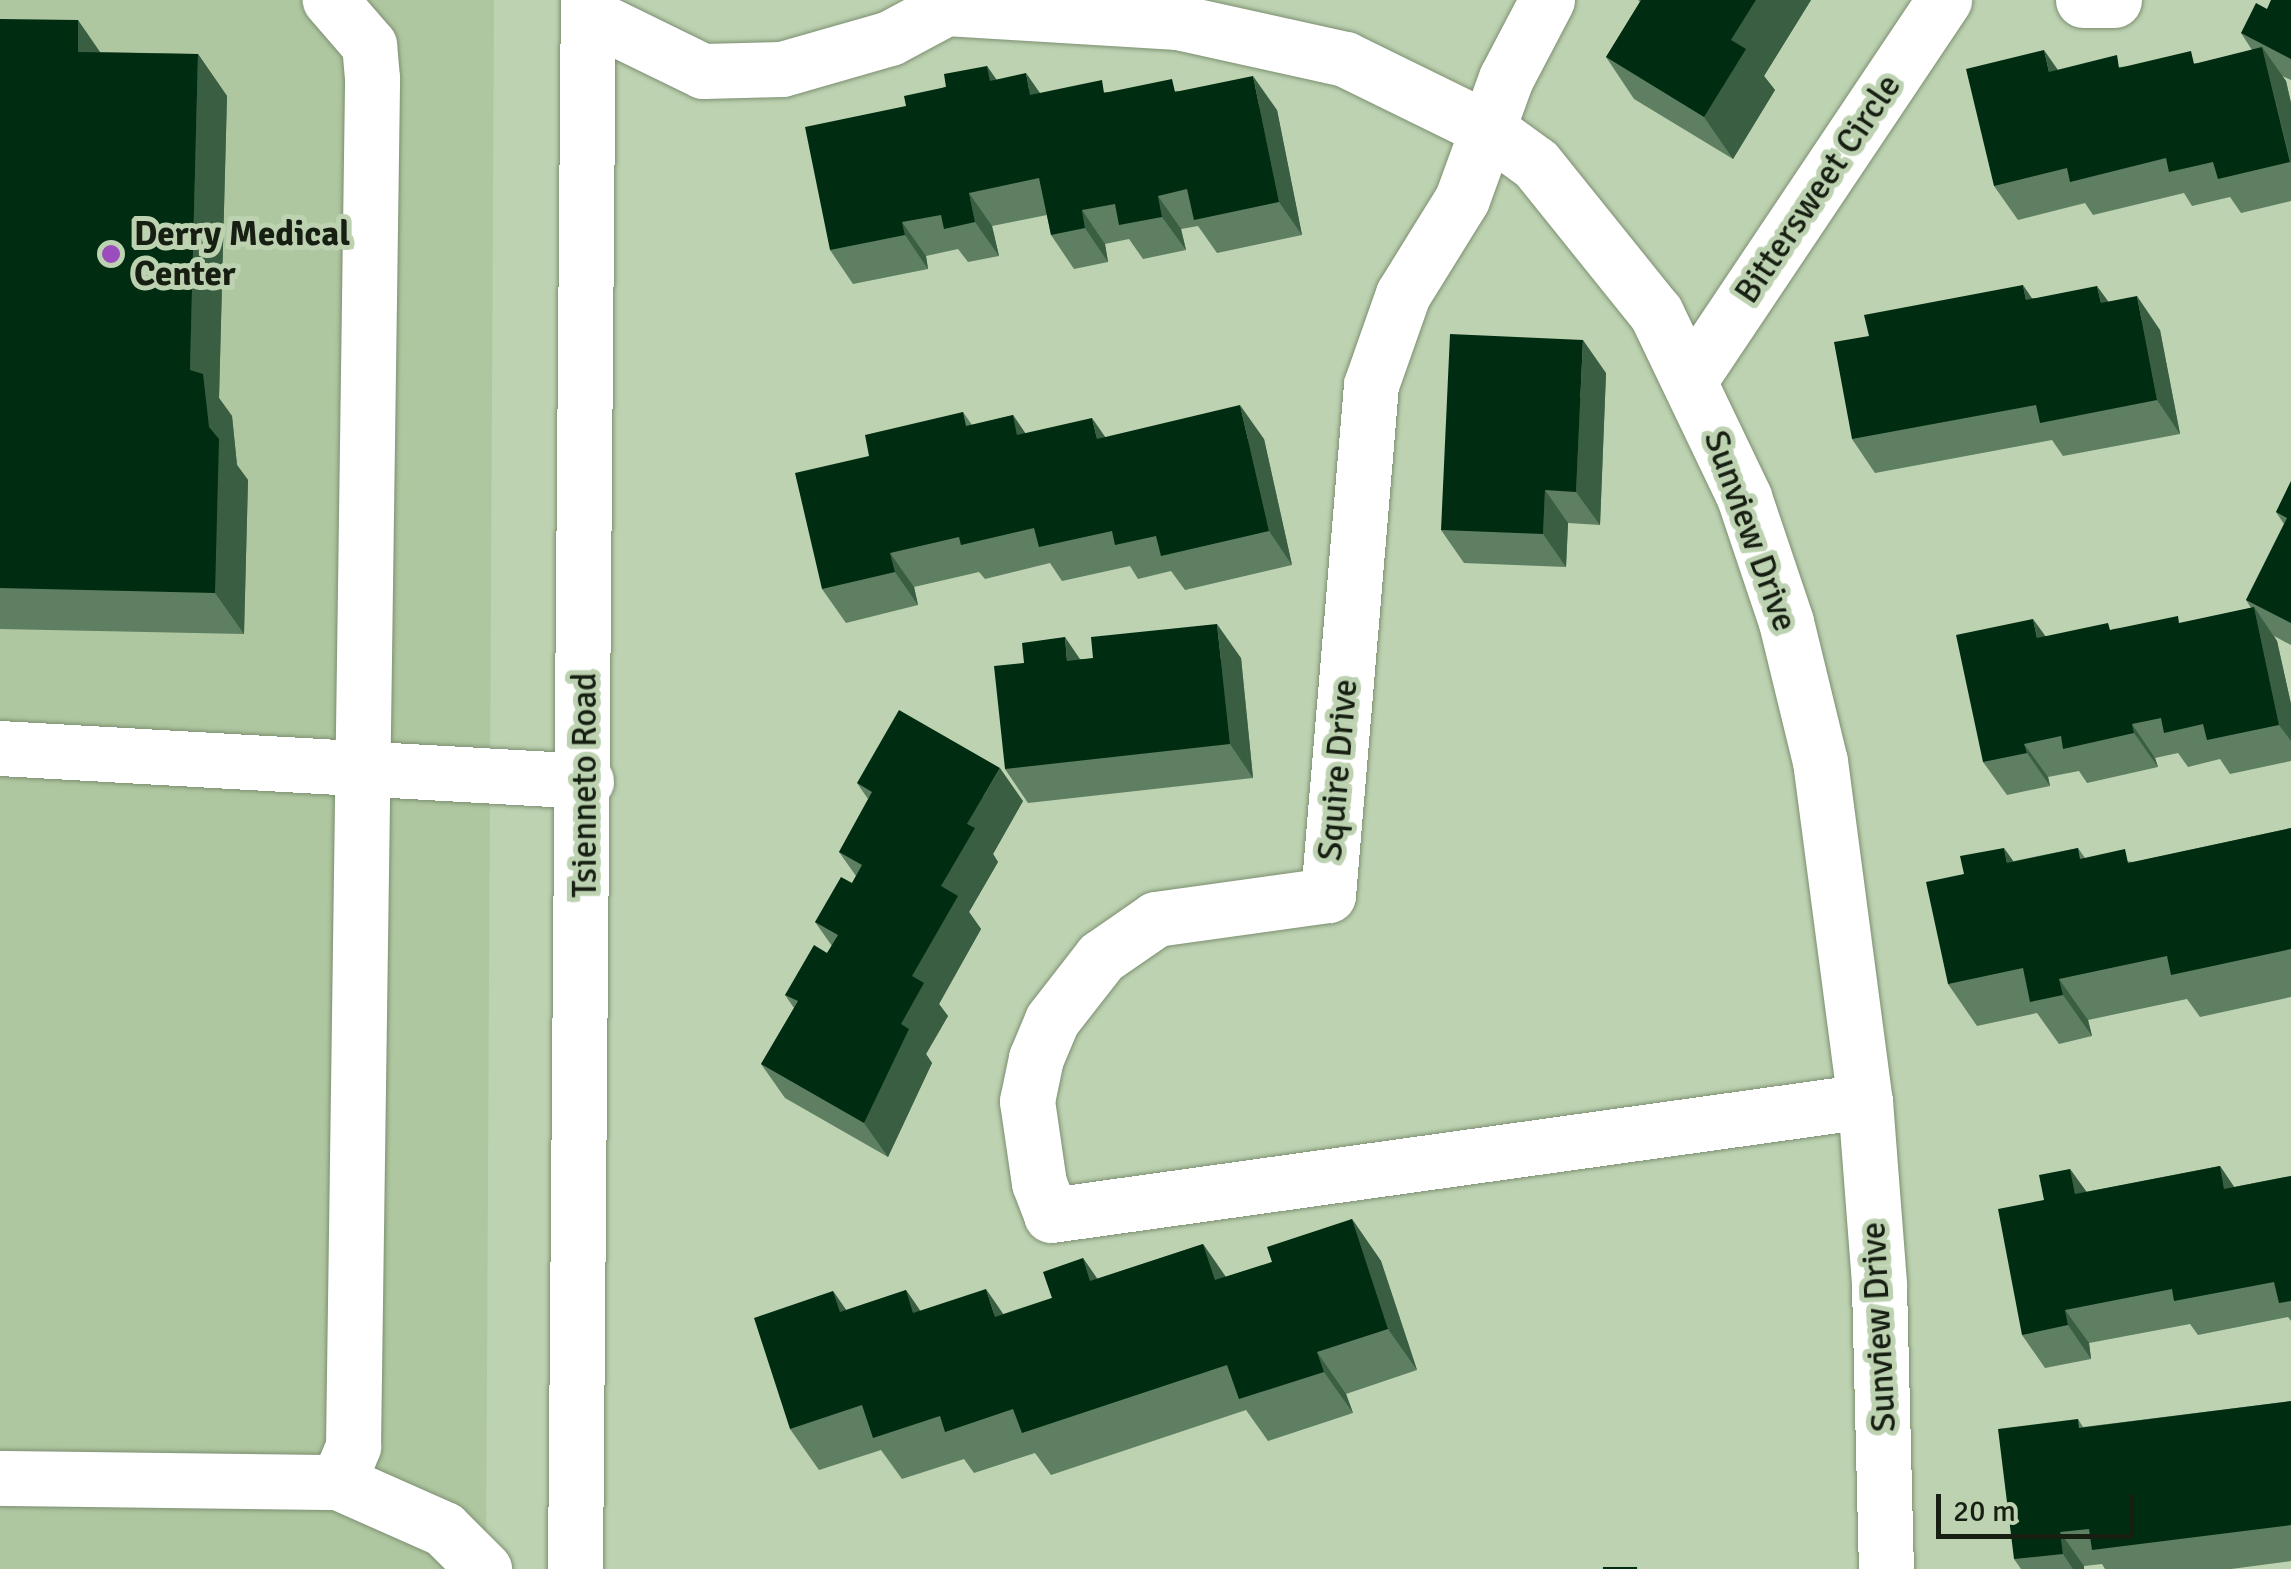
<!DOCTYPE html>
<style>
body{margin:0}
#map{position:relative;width:2291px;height:1569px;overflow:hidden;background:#bdd2b1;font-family:Signika,sans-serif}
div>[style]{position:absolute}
.built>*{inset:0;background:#afc7a0}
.roads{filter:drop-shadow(0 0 2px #7c8f71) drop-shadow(0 0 2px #7c8f71)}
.minor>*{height:55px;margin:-27.5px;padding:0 27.5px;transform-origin:27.5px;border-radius:27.5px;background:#fff}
.wall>*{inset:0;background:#5e7f62}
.shaded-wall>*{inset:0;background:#395e42}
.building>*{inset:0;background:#002c12}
.dots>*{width:28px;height:28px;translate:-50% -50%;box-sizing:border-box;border:5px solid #bdd2b1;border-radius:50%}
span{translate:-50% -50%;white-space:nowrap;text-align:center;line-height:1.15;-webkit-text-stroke:10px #bdd2b1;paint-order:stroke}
.street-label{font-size:35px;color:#171f13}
.poi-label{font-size:35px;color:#171f13;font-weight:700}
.left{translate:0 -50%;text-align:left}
.scale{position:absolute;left:1936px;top:1494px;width:198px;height:45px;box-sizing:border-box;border:5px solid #171f13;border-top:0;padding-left:12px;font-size:30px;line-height:35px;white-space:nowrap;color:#171f13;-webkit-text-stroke:8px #bdd2b1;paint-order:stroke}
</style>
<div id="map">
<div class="built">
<i style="clip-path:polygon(0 0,494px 0,486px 1569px,0 1569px)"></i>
</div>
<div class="roads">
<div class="minor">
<i style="left:933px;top:0;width:15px;rotate:32deg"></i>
<i style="left:946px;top:8px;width:232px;rotate:3.5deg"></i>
<i style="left:1178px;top:22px;width:171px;rotate:12.5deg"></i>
<i style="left:1345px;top:59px;width:159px;rotate:26.1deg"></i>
<i style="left:1488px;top:129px;width:59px;rotate:36.1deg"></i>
<i style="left:1536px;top:164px;width:191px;rotate:51.2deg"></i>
<i style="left:1656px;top:313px;width:204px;rotate:64.4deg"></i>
<i style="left:1744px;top:497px;width:132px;rotate:71.4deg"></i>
<i style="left:1786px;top:622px;width:143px;rotate:76.3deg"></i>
<i style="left:1820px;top:761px;width:343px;rotate:82.5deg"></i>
<i style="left:1865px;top:1101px;width:185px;rotate:85.6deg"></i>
<i style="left:1879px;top:1285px;width:284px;rotate:88.6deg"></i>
<i style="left:1547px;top:0;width:88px;rotate:117.7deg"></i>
<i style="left:1506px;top:78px;width:129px;rotate:110deg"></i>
<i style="left:1462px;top:199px;width:112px;rotate:121.8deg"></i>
<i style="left:1403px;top:294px;width:96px;rotate:109.4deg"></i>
<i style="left:1371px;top:385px;width:512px;rotate:94.82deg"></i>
<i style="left:1328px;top:895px;width:174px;rotate:172.1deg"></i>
<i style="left:1156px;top:919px;width:67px;rotate:145.4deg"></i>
<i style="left:1101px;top:957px;width:80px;rotate:127.9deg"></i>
<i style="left:1052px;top:1020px;width:41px;rotate:112.8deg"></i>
<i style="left:1036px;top:1058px;width:44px;rotate:101.8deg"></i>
<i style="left:1027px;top:1101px;width:83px;rotate:81.7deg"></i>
<i style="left:1039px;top:1183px;width:34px;rotate:69deg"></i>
<i style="left:1051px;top:1215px;width:822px;rotate:-7.97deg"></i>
<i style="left:2083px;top:0;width:31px"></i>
<i style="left:588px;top:15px;width:128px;rotate:26deg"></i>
<i style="left:703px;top:71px;width:79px;rotate:-1.5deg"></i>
<i style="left:782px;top:69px;width:112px;rotate:-16deg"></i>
<i style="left:890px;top:38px;width:64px;rotate:-28.2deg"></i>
<i style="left:1691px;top:378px;width:455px;rotate:-56.2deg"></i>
<i style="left:0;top:748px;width:587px;rotate:3.22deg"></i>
<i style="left:0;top:1478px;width:338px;rotate:0.7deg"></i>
<i style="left:338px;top:1482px;width:39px;rotate:-67deg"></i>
<i style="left:353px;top:1446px;width:1368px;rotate:-89.2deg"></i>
<i style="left:372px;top:78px;width:33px;rotate:-95deg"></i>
<i style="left:369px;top:45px;width:60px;rotate:-130.9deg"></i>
<i style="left:338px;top:1482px;width:116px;rotate:23.9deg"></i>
<i style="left:444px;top:1529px;width:57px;rotate:45deg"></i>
<i style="left:575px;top:1569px;width:1569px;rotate:-89.53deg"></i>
</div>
</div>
<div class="wall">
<i style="clip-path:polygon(1638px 0,1811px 0,1764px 76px,1775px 90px,1733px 159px,1634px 99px,1606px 57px,1640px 2px)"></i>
<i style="clip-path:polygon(2291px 0,2291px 80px,2282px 76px,2286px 81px,2291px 103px,2291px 201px,2241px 213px,2230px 197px,2192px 206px,2184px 193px,2093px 215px,2085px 203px,2018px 220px,1994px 186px,2058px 70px,2199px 63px,2252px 50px,2241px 33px,2267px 9px)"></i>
<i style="clip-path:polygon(0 19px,100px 52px,198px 54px,227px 96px,219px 398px,232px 416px,237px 465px,248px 480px,244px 634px,0 629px)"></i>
<i style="clip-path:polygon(987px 66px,996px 80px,1040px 93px,1181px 91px,1277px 110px,1302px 235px,1217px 253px,1198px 226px,1181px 229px,1186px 250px,1143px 259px,1129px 239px,1105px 244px,1108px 262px,1074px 269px,1051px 235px,1047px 215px,992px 226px,999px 256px,968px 262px,958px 249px,926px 256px,928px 269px,853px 284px,830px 250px,906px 106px)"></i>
<i style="clip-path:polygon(2032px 298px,2109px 302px,2160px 330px,2180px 434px,2063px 456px,2052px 440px,1875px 473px,1852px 439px,1869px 336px)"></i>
<i style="clip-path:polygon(1606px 373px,1600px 525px,1568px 523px,1566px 567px,1464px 563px,1441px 530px)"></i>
<i style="clip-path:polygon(963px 412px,972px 425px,1013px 415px,1025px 433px,1105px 437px,1264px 439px,1292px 565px,1185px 590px,1171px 571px,1138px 579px,1130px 566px,1062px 581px,1050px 563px,985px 579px,979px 572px,914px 587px,918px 605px,846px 623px,822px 589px,869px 456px)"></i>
<i style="clip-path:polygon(2291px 481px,2291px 645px,2274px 636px,2277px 641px,2291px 704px,2291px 761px,2230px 774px,2220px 759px,2188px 767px,2178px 753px,2155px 758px,2158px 767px,2087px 783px,2079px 771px,2048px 777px,2050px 786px,2007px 795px,1983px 762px,2113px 629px,2182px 623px,2251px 608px,2246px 600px,2284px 524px,2276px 512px)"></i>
<i style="clip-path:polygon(1241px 658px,1253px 778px,1028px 803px,1005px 769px,1080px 659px)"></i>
<i style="clip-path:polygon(857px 783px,1023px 801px,993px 854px,998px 862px,969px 912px,981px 929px,939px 1004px,948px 1016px,926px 1054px,932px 1063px,888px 1157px,785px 1098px,761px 1064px,794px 1008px,785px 995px,827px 953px,832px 946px,815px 922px,852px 883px,856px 876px,839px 852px,868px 799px)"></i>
<i style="clip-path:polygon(2291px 828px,2291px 997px,2200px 1017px,2187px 999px,2088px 1020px,2092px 1036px,2059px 1044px,2037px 1013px,1977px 1026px,1948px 984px,2014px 861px,2078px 848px,2085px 858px,2134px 862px)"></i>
<i style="clip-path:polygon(2220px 1166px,2234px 1187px,2291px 1176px,2291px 1321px,2288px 1317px,2198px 1335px,2190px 1324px,2089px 1343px,2091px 1359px,2045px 1368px,2022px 1335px,2070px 1169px,2086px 1192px)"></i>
<i style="clip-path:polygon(1352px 1219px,1381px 1261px,1417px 1370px,1346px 1394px,1353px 1413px,1268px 1441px,1246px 1410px,1051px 1475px,1035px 1453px,974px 1473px,964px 1459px,902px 1479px,881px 1450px,819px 1470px,790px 1429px,833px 1291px,846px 1310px,906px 1290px,920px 1311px,1003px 1314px,1052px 1298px,1083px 1258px,1097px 1279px,1203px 1244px,1226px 1277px,1272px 1262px)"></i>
<i style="clip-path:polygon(2291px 1401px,2291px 1561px,2231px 1569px,2105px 1569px,2102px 1564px,2084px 1566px,2084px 1569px,2021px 1569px,2014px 1559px,2078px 1419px,2083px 1427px)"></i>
</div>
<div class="shaded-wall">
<i style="clip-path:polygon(1756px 0,1811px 0,1764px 76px,1775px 90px,1733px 159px,1704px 117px,1731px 40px)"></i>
<i style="clip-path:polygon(78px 20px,107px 62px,78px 52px)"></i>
<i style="clip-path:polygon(2262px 47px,2286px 81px,2291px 103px,2291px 164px)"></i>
<i style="clip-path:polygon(2044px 50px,2067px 83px,2049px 72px)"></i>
<i style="clip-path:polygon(198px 54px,227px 96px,219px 398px,232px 416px,237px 465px,248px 480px,244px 634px,215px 593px,190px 370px)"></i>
<i style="clip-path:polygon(987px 66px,1010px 99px,990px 81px)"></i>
<i style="clip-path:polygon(1026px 73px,1049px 106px,1030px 95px)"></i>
<i style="clip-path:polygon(1253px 76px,1277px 110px,1302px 235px,1279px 202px)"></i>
<i style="clip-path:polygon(969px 193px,992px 226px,999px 256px,975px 222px)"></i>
<i style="clip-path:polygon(1158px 196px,1181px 229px,1186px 250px,1162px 217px)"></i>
<i style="clip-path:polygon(1082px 210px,1105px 244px,1108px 262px,1085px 228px)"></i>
<i style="clip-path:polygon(902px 222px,926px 256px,928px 269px,905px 235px)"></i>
<i style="clip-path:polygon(2023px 285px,2046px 319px,2026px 300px)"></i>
<i style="clip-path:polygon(2097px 286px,2121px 319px,2101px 303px)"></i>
<i style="clip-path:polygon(2137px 296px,2160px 330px,2180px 434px,2157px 400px)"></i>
<i style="clip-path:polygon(1583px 340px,1606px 373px,1600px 525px,1576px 492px)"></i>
<i style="clip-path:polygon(1240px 405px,1264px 439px,1292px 565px,1269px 531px)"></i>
<i style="clip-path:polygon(1013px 415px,1036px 449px,1017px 435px)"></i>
<i style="clip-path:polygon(1092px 418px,1115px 451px,1097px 439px)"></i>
<i style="clip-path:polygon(1545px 490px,1568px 523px,1566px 567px,1543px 534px)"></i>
<i style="clip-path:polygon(890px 553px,914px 587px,918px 605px,895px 572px)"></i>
<i style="clip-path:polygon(2254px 607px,2277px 641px,2291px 704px,2291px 741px,2279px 725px)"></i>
<i style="clip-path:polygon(2033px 619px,2057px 652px,2037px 638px)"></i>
<i style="clip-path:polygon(1217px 624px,1241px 658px,1253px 778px,1230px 744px)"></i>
<i style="clip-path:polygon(1065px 637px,1088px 671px,1067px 661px)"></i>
<i style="clip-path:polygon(2132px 724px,2155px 758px,2158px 767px,2134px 733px)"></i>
<i style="clip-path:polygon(2024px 744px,2048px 777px,2050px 786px,2027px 753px)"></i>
<i style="clip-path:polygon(1000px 768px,1023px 801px,993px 854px,998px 862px,969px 912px,981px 929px,939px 1004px,948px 1016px,926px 1054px,932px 1063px,888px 1157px,864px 1123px,941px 886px,967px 824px)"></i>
<i style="clip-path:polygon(2004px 848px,2033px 889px,2007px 863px)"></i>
<i style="clip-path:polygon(2059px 979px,2088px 1020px,2092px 1036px,2063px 995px)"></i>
<i style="clip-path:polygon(2220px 1166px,2243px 1200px,2224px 1189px)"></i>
<i style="clip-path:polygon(2070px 1169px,2094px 1202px,2075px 1194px)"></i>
<i style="clip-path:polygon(1352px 1219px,1381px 1261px,1417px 1370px,1388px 1329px)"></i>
<i style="clip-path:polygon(1203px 1244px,1232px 1286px,1215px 1280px)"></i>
<i style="clip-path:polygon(1083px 1258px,1112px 1300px,1090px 1281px)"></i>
<i style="clip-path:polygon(986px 1289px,1015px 1331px,995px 1317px)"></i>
<i style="clip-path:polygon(906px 1290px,935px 1332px,913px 1313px)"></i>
<i style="clip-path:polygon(833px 1291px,862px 1333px,840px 1312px)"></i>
<i style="clip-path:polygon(2065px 1310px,2089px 1343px,2091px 1359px,2068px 1325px)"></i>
<i style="clip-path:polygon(1317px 1352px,1346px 1394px,1353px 1413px,1324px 1372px)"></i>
<i style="clip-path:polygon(2060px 1532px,2084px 1566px,2084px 1569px,2073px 1569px,2063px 1554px)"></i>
</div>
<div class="building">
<i style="clip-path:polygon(1641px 0,1756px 0,1731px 40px,1746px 49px,1704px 117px,1606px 57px)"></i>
<i style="clip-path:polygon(2271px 0,2291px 0,2291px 59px,2241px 33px,2256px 3px,2267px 9px)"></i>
<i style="clip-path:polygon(0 19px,78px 20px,78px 52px,198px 54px,190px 370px,203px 374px,209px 427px,219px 439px,215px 593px,0 588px)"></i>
<i style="clip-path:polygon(2262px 47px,2290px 162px,2218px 179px,2213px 162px,2169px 172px,2166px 158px,2070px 182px,2067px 168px,1994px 186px,1966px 69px,2044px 50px,2049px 72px,2117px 55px,2119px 68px,2191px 51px,2194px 64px)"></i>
<i style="clip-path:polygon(987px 66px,990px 81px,1026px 73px,1030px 95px,1102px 80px,1104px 93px,1172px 79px,1175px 92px,1253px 76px,1279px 202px,1194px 220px,1187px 189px,1158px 196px,1162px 217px,1119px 225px,1115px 204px,1082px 210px,1085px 228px,1051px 235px,1039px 178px,969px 193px,975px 222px,944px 229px,941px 215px,902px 222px,905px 235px,830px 250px,805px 127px,906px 106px,904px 96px,946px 87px,944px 74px)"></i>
<i style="clip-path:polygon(2023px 285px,2026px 300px,2097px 286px,2101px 303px,2137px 296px,2157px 400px,2040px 423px,2036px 405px,1852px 439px,1834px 342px,1869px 336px,1864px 315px)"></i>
<i style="clip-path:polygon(1450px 334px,1583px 340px,1576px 492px,1545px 490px,1543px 534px,1441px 530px)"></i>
<i style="clip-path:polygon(1240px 405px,1269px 531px,1161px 556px,1156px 536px,1115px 545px,1112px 531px,1039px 547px,1034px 528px,961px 545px,959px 537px,890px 553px,895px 572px,822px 589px,795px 473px,869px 456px,865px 435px,963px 412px,966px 426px,1013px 415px,1017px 435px,1092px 418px,1097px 439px)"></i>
<i style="clip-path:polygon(2291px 481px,2291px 623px,2246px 600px,2287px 518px,2276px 512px)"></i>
<i style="clip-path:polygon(2254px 607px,2279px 725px,2207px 740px,2203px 724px,2164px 733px,2161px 718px,2132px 724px,2134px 733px,2063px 749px,2061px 736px,2024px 744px,2027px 753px,1983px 762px,1956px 635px,2033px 619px,2037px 638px,2108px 623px,2110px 630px,2178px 616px,2179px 623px)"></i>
<i style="clip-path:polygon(1217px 624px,1230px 744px,1005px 769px,994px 666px,1024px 663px,1022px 643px,1065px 637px,1067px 661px,1093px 658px,1091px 637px)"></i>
<i style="clip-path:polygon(899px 710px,1000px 768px,967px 824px,975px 828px,941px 886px,958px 896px,912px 976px,924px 983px,901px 1024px,909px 1029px,864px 1123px,761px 1064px,798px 1001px,785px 995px,814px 945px,827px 953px,838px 935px,815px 922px,841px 877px,852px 883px,862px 865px,839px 852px,872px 792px,857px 783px)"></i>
<i style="clip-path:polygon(2291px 828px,2291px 949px,2171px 975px,2167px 956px,2059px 979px,2063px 995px,2030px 1002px,2023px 968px,1948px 984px,1926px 882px,1964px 874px,1960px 856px,2004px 848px,2007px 863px,2078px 848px,2080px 859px,2125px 849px,2128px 863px)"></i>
<i style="clip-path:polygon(2220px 1166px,2224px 1189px,2291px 1176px,2291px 1301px,2279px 1303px,2274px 1282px,2174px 1301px,2172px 1289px,2065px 1310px,2068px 1325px,2022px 1335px,1998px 1209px,2044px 1200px,2039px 1175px,2070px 1169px,2075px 1194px)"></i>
<i style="clip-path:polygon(1352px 1219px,1388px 1329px,1317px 1352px,1324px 1372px,1239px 1399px,1227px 1365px,1022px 1433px,1013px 1409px,945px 1432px,940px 1416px,873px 1438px,862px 1405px,790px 1429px,754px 1318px,833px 1291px,840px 1312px,906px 1290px,913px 1313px,986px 1289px,995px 1317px,1052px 1298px,1043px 1272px,1083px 1258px,1090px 1281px,1203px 1244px,1215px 1280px,1272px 1262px,1267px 1247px)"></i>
<i style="clip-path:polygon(2291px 1401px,2291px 1525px,2092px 1550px,2089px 1529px,2060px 1532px,2063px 1554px,2014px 1559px,1998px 1429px,2078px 1419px,2079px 1428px)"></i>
<i style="clip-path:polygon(1603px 1567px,1637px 1567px,1637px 1569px,1603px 1569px)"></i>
</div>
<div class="dots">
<i style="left:111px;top:254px;background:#9b4dbd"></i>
</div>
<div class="street-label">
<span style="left:1818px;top:189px;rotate:-56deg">Bittersweet Circle</span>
<span style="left:1750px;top:531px;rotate:70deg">Sunview Drive</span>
<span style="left:1338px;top:770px;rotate:-85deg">Squire Drive</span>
<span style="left:585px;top:785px;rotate:-90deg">Tsienneto Road</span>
<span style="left:1879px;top:1327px;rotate:-93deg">Sunview Drive</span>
</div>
<div class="poi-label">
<span class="left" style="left:134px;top:254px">Derry Medical<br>Center</span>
</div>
<div class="scale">20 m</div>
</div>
